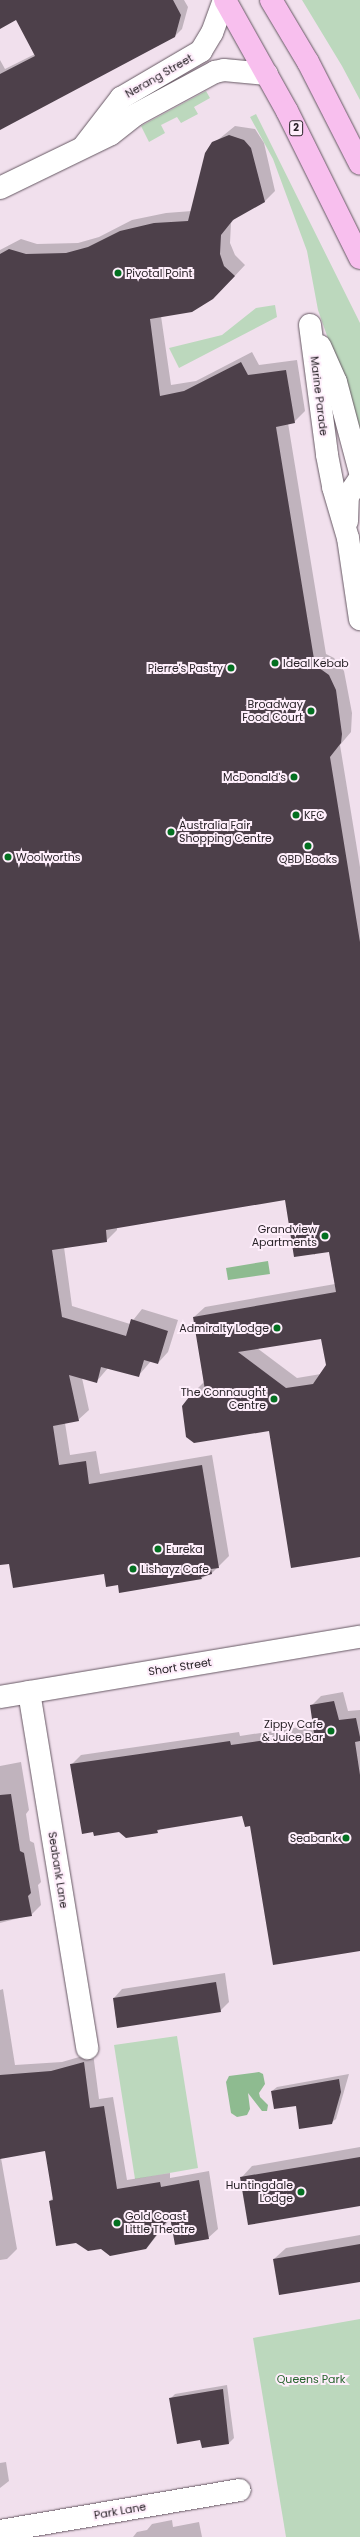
<!DOCTYPE html>
<style>
body{margin:0}
#map{position:relative;width:360px;height:2537px;overflow:hidden;background:#f1e0ed;font-family:Poppins,sans-serif}
div>[style]{position:absolute}
.green>*{inset:0;background:#bcd8bd}
.water>*{inset:0;background:#8ebb90}
.shadow>*{inset:0;background:#0003}
.building>*{inset:0;background:#4d404a}
.roads{filter:drop-shadow(0 0 1px #665863) drop-shadow(0 0 1px #665863)}
.street>*{height:22px;margin:-11px;padding:0 11px;transform-origin:11px;border-radius:11px;background:#fff}
.secondary>*{height:22px;margin:-11px;padding:0 11px;transform-origin:11px;border-radius:11px;background:#fff}
.highway>*{height:22px;margin:-11px;padding:0 11px;transform-origin:11px;border-radius:11px;background:#f8bfee}
.dots>*{width:11px;height:11px;translate:-50% -50%;box-sizing:border-box;border:2px solid #feeefb;border-radius:50%}
span{translate:-50% -50%;white-space:nowrap;text-align:center;line-height:1.15;-webkit-text-stroke:4px #feeefb;paint-order:stroke}
.shield-label span{padding:1px 3px;background:#feeefb;border:1px solid;border-radius:3px;-webkit-text-stroke-width:0}
.shield-label{font-size:10px;color:#272126;font-weight:700}
.street-label{font-size:11px;color:#272126}
.poi-label{font-size:11px;color:#272126}
.left{translate:0 -50%;text-align:left}
.right{translate:-100% -50%;text-align:right}
.park-label{font-size:11px;color:#26642d}
</style>
<div id="map">
<div class="green">
<i style="clip-path:polygon(302px 0,360px 0,360px 100px,342px 66px)"></i>
<i style="clip-path:polygon(206px 91px,210px 98px,194px 107px,198px 114px,181px 123px,177px 117px,161px 125px,165px 133px,149px 142px,141px 126px)"></i>
<i style="clip-path:polygon(256px 114px,360px 323px,360px 430px,318px 310px,307px 251px,273px 159px,250px 117px)"></i>
<i style="clip-path:polygon(275px 305px,277px 317px,179px 368px,169px 348px,222px 335px,256px 308px)"></i>
<i style="clip-path:polygon(177px 2036px,198px 2168px,135px 2179px,114px 2045px)"></i>
<i style="clip-path:polygon(360px 2319px,360px 2537px,286px 2537px,253px 2338px)"></i>
</div>
<div class="water">
<i style="clip-path:polygon(268px 1261px,270px 1274px,228px 1280px,226px 1268px)"></i>
<i style="clip-path:polygon(259px 2072px,263px 2074px,265px 2084px,259px 2093px,260px 2097px,268px 2105px,267px 2111px,262px 2111px,248px 2093px,250px 2109px,247px 2115px,237px 2117px,231px 2113px,226px 2082px,229px 2076px)"></i>
</div>
<div class="shadow">
<i style="clip-path:polygon(0 0,184px 0,188px 7px,182px 29px,174px 37px,0 129px,0 60px,5px 69px,35px 54px,17px 19px,0 28px)"></i>
<i style="clip-path:polygon(evenodd,235px 126px,255px 129px,264px 143px,275px 191px,264px 202px,236px 217px,231px 223px,230px 243px,235px 255px,245px 265px,231px 280px,161px 316px,171px 385px,196px 381px,252px 352px,259px 365px,297px 360px,305px 411px,294px 422px,288px 423px,326px 654px,334px 658px,344px 671px,352px 713px,351px 732px,340px 745px,360px 867px,360px 1556px,270px 1430px,194px 1392px,204px 1382px,194px 1317px,205px 1307px,335px 1284px,329px 1251px,286px 1199px,117px 1227px,117px 1230px,106px 1241px,64px 1247px,72px 1306px,130px 1324px,142px 1309px,178px 1320px,168px 1352px,158px 1363px,151px 1361px,139px 1375px,108px 1368px,96px 1382px,82px 1378px,89px 1410px,78px 1420px,65px 1423px,70px 1455px,96px 1451px,100px 1474px,212px 1455px,229px 1556px,212px 1573px,202px 1578px,119px 1584px,105px 1573px,9px 1563px,0 1564px,0 250px,21px 239px,37px 244px,78px 243px,99px 237px,132px 220px,166px 213px,192px 211px,209px 147px,235px 126px,322px 1337px,327px 1366px,321px 1374px,297px 1378px,257px 1348px,322px 1337px)"></i>
<i style="clip-path:polygon(343px 1692px,348px 1711px,360px 1710px,360px 1950px,243px 1815px,161px 1828px,157px 1832px,71px 1765px,81px 1755px,239px 1732px,240px 1736px,314px 1725px,312px 1705px,321px 1696px)"></i>
<i style="clip-path:polygon(21px 1762px,29px 1810px,26px 1814px,30px 1841px,34px 1843px,41px 1882px,38px 1885px,41px 1905px,31px 1915px,0 1923px,0 1766px)"></i>
<i style="clip-path:polygon(225px 1973px,229px 2002px,220px 2011px,114px 1998px,122px 1989px)"></i>
<i style="clip-path:polygon(3px 1989px,15px 2065px,62px 2062px,93px 2053px,99px 2099px,113px 2097px,127px 2180px,170px 2173px,170px 2178px,209px 2171px,218px 2229px,208px 2238px,171px 2218px,146px 2249px,50px 2201px,54px 2197px,46px 2150px,1px 2158px,17px 2249px,7px 2259px,0 2260px,0 1990px)"></i>
<i style="clip-path:polygon(349px 2074px,336px 2119px,331px 2123px,272px 2091px,277px 2087px)"></i>
<i style="clip-path:polygon(360px 2147px,360px 2205px,241px 2178px,252px 2166px)"></i>
<i style="clip-path:polygon(360px 2235px,360px 2281px,274px 2259px,286px 2248px)"></i>
<i style="clip-path:polygon(227px 2385px,234px 2438px,229px 2443px,203px 2447px,201px 2439px,170px 2399px,175px 2394px)"></i>
<i style="clip-path:polygon(6px 2462px,9px 2481px,0 2488px,0 2463px)"></i>
<i style="clip-path:polygon(172px 2520px,173px 2527px,199px 2522px,202px 2537px,133px 2537px,137px 2532px,147px 2530px,152px 2524px)"></i>
</div>
<div class="building">
<i style="clip-path:polygon(0 0,173px 0,181px 15px,175px 37px,0 130px,0 74px,35px 56px,16px 20px,0 29px)"></i>
<i style="clip-path:polygon(evenodd,229px 135px,244px 140px,251px 148px,265px 202px,233px 220px,221px 235px,220px 254px,224px 266px,235px 276px,213px 299px,192px 312px,150px 319px,160px 396px,184px 391px,241px 362px,248px 375px,286px 370px,295px 423px,276px 427px,315px 665px,329px 675px,336px 690px,342px 734px,341px 743px,330px 757px,360px 942px,360px 1557px,291px 1568px,269px 1431px,194px 1443px,186px 1437px,182px 1406px,193px 1392px,205px 1390px,193px 1317px,336px 1292px,329px 1252px,294px 1257px,285px 1200px,106px 1230px,107px 1242px,52px 1250px,62px 1317px,126px 1336px,131px 1319px,168px 1331px,158px 1364px,144px 1360px,139px 1377px,101px 1367px,97px 1383px,69px 1375px,79px 1421px,53px 1426px,59px 1465px,86px 1461px,89px 1484px,202px 1465px,219px 1568px,211px 1569px,212px 1574px,201px 1577px,202px 1579px,119px 1593px,118px 1585px,106px 1587px,104px 1574px,13px 1588px,9px 1564px,0 1565px,0 254px,9px 249px,26px 254px,66px 253px,88px 247px,120px 231px,154px 223px,188px 221px,205px 153px,212px 142px,229px 135px,321px 1339px,326px 1365px,313px 1384px,286px 1388px,238px 1352px,321px 1339px)"></i>
<i style="clip-path:polygon(334px 1701px,339px 1720px,356px 1718px,360px 1737px,360px 1741px,355px 1742px,360px 1775px,360px 1951px,273px 1965px,250px 1826px,245px 1827px,242px 1816px,157px 1830px,158px 1833px,126px 1838px,119px 1832px,94px 1836px,93px 1832px,82px 1834px,70px 1764px,230px 1741px,231px 1745px,314px 1733px,310px 1705px)"></i>
<i style="clip-path:polygon(11px 1794px,20px 1851px,24px 1853px,31px 1893px,28px 1896px,32px 1916px,0 1921px,0 1795px)"></i>
<i style="clip-path:polygon(216px 1982px,221px 2012px,117px 2028px,113px 1998px)"></i>
<i style="clip-path:polygon(84px 2062px,90px 2108px,104px 2106px,117px 2189px,160px 2182px,161px 2187px,199px 2180px,209px 2239px,175px 2245px,170px 2217px,146px 2249px,110px 2256px,101px 2249px,88px 2251px,76px 2243px,56px 2246px,49px 2201px,53px 2200px,45px 2151px,0 2159px,0 2075px,51px 2071px)"></i>
<i style="clip-path:polygon(339px 2079px,341px 2092px,332px 2124px,299px 2129px,296px 2106px,274px 2109px,271px 2091px)"></i>
<i style="clip-path:polygon(360px 2157px,360px 2206px,248px 2225px,240px 2177px)"></i>
<i style="clip-path:polygon(360px 2244px,360px 2282px,279px 2295px,273px 2259px)"></i>
<i style="clip-path:polygon(223px 2389px,229px 2444px,202px 2448px,200px 2440px,177px 2444px,169px 2398px)"></i>
</div>
<div class="roads">
<div class="street">
<i style="left:84px;top:146px;width:61px;rotate:-52.4deg"></i>
<i style="left:121px;top:98px;width:93px;rotate:-30.4deg"></i>
<i style="left:201px;top:51px;width:21px;rotate:-59deg"></i>
<i style="left:212px;top:33px;width:35px;rotate:-70deg"></i>
<i style="left:0;top:188px;width:123px;rotate:-25.9deg"></i>
<i style="left:111px;top:134px;width:31px;rotate:-38deg"></i>
<i style="left:135px;top:115px;width:91px;rotate:-28.3deg"></i>
<i style="left:215px;top:72px;width:9px;rotate:-13deg"></i>
<i style="left:224px;top:70px;width:43px;rotate:5.3deg"></i>
<i style="left:29px;top:1692px;width:361px;rotate:80.7deg"></i>
<i style="left:0;top:2531px;width:243px;rotate:-9.7deg"></i>
</div>
<div class="secondary">
<i style="left:310px;top:325px;width:131px;rotate:82.5deg"></i>
<i style="left:327px;top:455px;width:33px;rotate:79deg"></i>
<i style="left:333px;top:487px;width:53px;rotate:73.6deg"></i>
<i style="left:348px;top:538px;width:82px;rotate:81.6deg"></i>
<i style="left:320px;top:346px;width:39px;rotate:66deg"></i>
<i style="left:336px;top:382px;width:93px;rotate:75.1deg"></i>
<i style="left:347px;top:521px;width:25px;rotate:-88deg"></i>
<i style="left:348px;top:496px;width:22px;rotate:-56deg"></i>
<i style="left:0;top:1697px;width:365px;rotate:-9.5deg"></i>
</div>
<div class="highway">
<i style="left:225px;top:0;width:127px;rotate:60.8deg"></i>
<i style="left:287px;top:111px;width:164px;rotate:63.6deg"></i>
<i style="left:271px;top:0;width:72px;rotate:59.2deg"></i>
<i style="left:308px;top:62px;width:114px;rotate:63deg"></i>
</div>
</div>
<div class="dots">
<i style="left:118px;top:273px;background:#036f20"></i>
<i style="left:275px;top:663px;background:#036f20"></i>
<i style="left:231px;top:668px;background:#036f20"></i>
<i style="left:311px;top:711px;background:#036f20"></i>
<i style="left:294px;top:777px;background:#036f20"></i>
<i style="left:296px;top:815px;background:#036f20"></i>
<i style="left:171px;top:832px;background:#036f20"></i>
<i style="left:308px;top:846px;background:#036f20"></i>
<i style="left:8px;top:857px;background:#036f20"></i>
<i style="left:325px;top:1236px;background:#036f20"></i>
<i style="left:277px;top:1328px;background:#036f20"></i>
<i style="left:274px;top:1399px;background:#036f20"></i>
<i style="left:158px;top:1549px;background:#036f20"></i>
<i style="left:133px;top:1569px;background:#036f20"></i>
<i style="left:331px;top:1731px;background:#036f20"></i>
<i style="left:346px;top:1838px;background:#036f20"></i>
<i style="left:301px;top:2192px;background:#036f20"></i>
<i style="left:117px;top:2223px;background:#036f20"></i>
</div>
<div class="shield-label">
<span style="left:296px;top:128px">2</span>
</div>
<div class="street-label">
<span style="left:159px;top:76px;rotate:-30deg">Nerang Street</span>
<span style="left:319px;top:396px;rotate:83deg">Marine Parade</span>
<span style="left:180px;top:1667px;rotate:-9deg">Short Street</span>
<span style="left:58px;top:1870px;rotate:81deg">Seabank Lane</span>
<span style="left:120px;top:2511px;rotate:-10deg">Park Lane</span>
</div>
<div class="poi-label">
<span class="left" style="left:126px;top:273px">Pivotal Point</span>
<span class="left" style="left:283px;top:663px">Ideal Kebab</span>
<span class="right" style="left:223px;top:668px">Pierre's Pastry</span>
<span class="right" style="left:303px;top:711px">Broadway<br>Food Court</span>
<span class="right" style="left:286px;top:777px">McDonald's</span>
<span class="left" style="left:304px;top:815px">KFC</span>
<span class="left" style="left:179px;top:832px">Australia Fair<br>Shopping Centre</span>
<span class="left" style="left:16px;top:857px">Woolworths</span>
<span style="left:308px;top:859px">QBD Books</span>
<span class="right" style="left:317px;top:1236px">Grandview<br>Apartments</span>
<span class="right" style="left:269px;top:1328px">Admiralty Lodge</span>
<span class="right" style="left:266px;top:1399px">The Connaught<br>Centre</span>
<span class="left" style="left:166px;top:1549px">Eureka</span>
<span class="left" style="left:141px;top:1569px">Lishayz Cafe</span>
<span class="right" style="left:323px;top:1731px">Zippy Cafe<br>&amp; Juice Bar</span>
<span class="right" style="left:338px;top:1838px">Seabank</span>
<span class="right" style="left:293px;top:2192px">Huntingdale<br>Lodge</span>
<span class="left" style="left:125px;top:2223px">Gold Coast<br>Little Theatre</span>
</div>
<div class="park-label">
<span style="left:311px;top:2379px">Queens Park</span>
</div>
</div>
